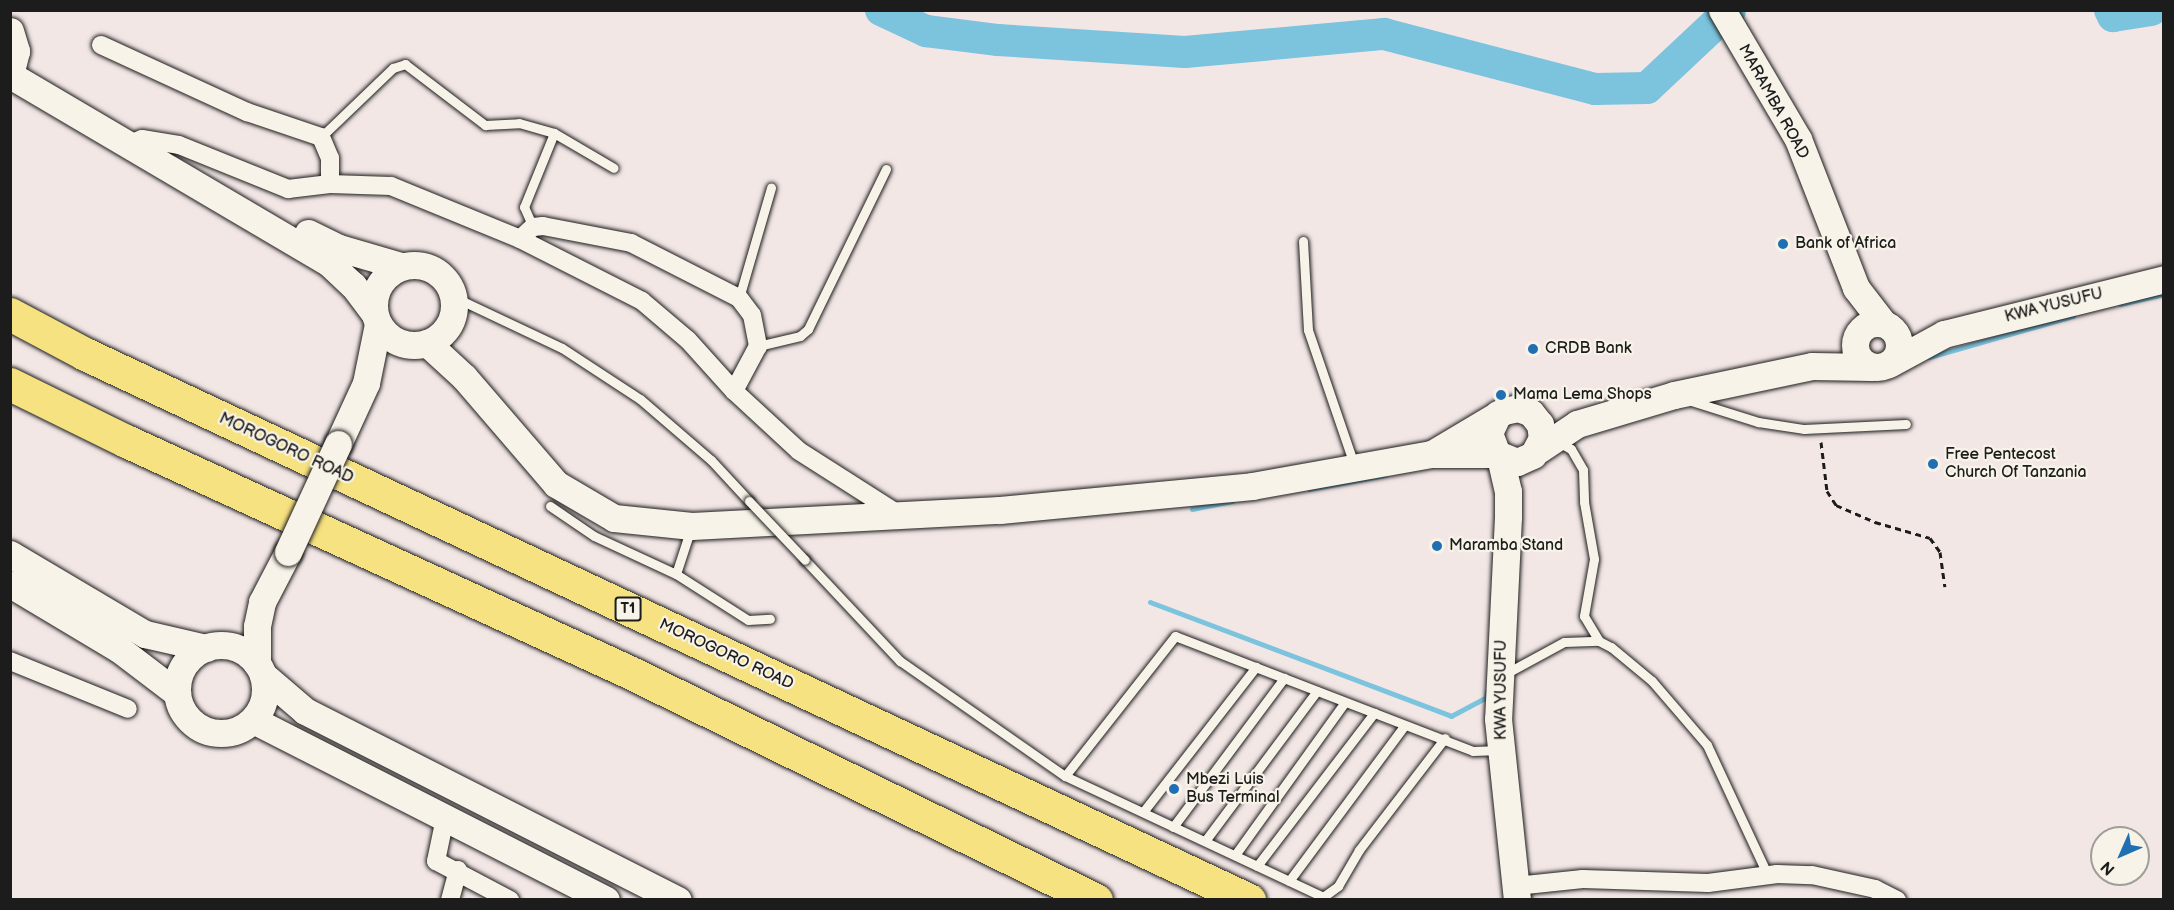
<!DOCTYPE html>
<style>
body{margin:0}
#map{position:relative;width:2174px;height:910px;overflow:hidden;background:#f3e7e6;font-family:"Balsamiq Sans",sans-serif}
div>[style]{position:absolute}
.stream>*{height:5px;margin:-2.5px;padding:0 2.5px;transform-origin:2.5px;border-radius:2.5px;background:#7cc3dd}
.river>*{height:32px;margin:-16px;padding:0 16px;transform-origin:16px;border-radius:16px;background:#7cc3dd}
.path>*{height:3px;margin-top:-1.5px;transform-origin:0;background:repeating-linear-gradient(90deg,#1c1c1c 0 6px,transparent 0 10.5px)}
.roads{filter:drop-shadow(0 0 2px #1c1c1c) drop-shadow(0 0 2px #1c1c1c)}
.lane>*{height:9px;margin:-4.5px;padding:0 4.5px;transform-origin:4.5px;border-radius:4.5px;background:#f7f3e8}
.street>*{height:18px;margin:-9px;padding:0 9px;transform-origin:9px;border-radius:9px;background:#f7f3e8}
.secondary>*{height:27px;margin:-13.5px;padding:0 13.5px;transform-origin:13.5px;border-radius:13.5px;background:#f7f3e8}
.secondary>.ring{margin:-13.5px;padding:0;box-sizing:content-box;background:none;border:27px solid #f7f3e8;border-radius:50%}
.highway>*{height:33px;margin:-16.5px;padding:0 16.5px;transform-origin:16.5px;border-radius:16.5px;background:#f6e281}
.bridges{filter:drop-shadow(0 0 2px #1c1c1c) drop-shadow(0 0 2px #1c1c1c)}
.lane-bridge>*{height:9px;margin:-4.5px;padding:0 4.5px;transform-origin:4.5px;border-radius:4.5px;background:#f7f3e8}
.secondary-bridge>*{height:27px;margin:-13.5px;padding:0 13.5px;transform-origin:13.5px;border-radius:13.5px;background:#f7f3e8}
.dots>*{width:16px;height:16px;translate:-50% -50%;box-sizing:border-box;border:3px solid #f7f3e8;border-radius:50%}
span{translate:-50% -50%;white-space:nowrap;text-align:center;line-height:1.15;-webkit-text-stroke:4.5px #f7f3e8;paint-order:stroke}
.shield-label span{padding:2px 4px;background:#f7f3e8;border:2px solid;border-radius:4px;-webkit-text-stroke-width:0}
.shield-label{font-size:15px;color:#1c1c1c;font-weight:700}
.street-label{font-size:16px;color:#1c1c1c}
.poi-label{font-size:16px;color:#1c1c1c}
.left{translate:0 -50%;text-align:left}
.frame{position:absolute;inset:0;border:12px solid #1c1c1c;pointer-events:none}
.north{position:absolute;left:2090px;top:826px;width:60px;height:60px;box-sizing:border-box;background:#f7f3e8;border:2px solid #9f9d96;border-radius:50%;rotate:225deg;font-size:16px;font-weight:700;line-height:24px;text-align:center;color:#1c1c1c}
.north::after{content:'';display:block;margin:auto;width:21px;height:27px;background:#1f6fb2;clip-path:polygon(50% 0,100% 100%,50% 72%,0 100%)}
</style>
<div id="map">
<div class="stream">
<i style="left:2120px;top:304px;width:45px;rotate:-12.8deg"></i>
<i style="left:1929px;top:357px;width:150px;rotate:-15.9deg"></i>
<i style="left:1309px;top:489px;width:77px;rotate:-10.4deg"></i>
<i style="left:1192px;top:509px;width:41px;rotate:-11.3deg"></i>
<i style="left:1150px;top:602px;width:322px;rotate:20.7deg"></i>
<i style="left:1451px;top:716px;width:40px;rotate:-28deg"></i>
<i style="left:1486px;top:697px;width:6px;rotate:-81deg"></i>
</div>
<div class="river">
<i style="left:881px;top:10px;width:50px;rotate:25deg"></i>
<i style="left:926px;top:31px;width:73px;rotate:7.1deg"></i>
<i style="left:998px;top:40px;width:187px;rotate:3.7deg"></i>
<i style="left:1185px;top:52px;width:200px;rotate:-5.2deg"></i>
<i style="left:1384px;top:34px;width:218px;rotate:14.6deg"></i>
<i style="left:1595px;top:89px;width:52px;rotate:-1.1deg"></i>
<i style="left:1647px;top:88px;width:114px;rotate:-43.2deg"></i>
<i style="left:2110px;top:10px;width:7px;rotate:63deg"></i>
<i style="left:2113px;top:16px;width:39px;rotate:-9deg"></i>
</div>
<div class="path">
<i style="left:1821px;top:442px;width:49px;rotate:83deg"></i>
<i style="left:1827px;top:491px;width:17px;rotate:57deg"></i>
<i style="left:1836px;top:505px;width:43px;rotate:23.6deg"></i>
<i style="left:1875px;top:522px;width:57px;rotate:16.2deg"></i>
<i style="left:1930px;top:538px;width:17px;rotate:54deg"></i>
<i style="left:1940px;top:552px;width:35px;rotate:82deg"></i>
</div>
<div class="roads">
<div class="lane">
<i style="left:321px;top:137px;width:100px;rotate:-43.8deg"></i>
<i style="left:393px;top:68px;width:13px;rotate:-18deg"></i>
<i style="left:405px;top:64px;width:101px;rotate:37.3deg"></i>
<i style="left:485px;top:125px;width:34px;rotate:-3deg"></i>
<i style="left:519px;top:123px;width:36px;rotate:16deg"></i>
<i style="left:554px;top:133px;width:69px;rotate:30.3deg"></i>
<i style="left:533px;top:227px;width:22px;rotate:-114deg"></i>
<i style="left:524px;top:207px;width:80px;rotate:-67.9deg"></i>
<i style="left:1303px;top:241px;width:89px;rotate:86.8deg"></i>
<i style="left:1308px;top:330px;width:142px;rotate:71.1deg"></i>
<i style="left:454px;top:297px;width:119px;rotate:25.3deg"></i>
<i style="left:562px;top:348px;width:93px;rotate:33.2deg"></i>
<i style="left:640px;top:399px;width:94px;rotate:40.7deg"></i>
<i style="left:711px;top:460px;width:56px;rotate:47.2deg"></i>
<i style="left:739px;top:298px;width:115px;rotate:-73.8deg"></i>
<i style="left:758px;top:346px;width:43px;rotate:-13.4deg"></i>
<i style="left:800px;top:336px;width:11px;rotate:-41deg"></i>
<i style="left:808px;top:329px;width:178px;rotate:-64deg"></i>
<i style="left:1685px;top:399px;width:77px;rotate:17.5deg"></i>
<i style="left:1758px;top:422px;width:47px;rotate:8.7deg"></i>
<i style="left:1804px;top:429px;width:102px;rotate:-2.8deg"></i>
<i style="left:1557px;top:441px;width:16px;rotate:30deg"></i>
<i style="left:1571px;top:449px;width:24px;rotate:60deg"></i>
<i style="left:1583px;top:470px;width:32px;rotate:88deg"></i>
<i style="left:1584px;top:502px;width:58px;rotate:80deg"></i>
<i style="left:1594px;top:559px;width:58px;rotate:100deg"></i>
<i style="left:1584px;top:616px;width:29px;rotate:59deg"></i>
<i style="left:550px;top:506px;width:53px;rotate:34.3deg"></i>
<i style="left:594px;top:536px;width:90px;rotate:24.9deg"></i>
<i style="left:691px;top:528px;width:48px;rotate:108.1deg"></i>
<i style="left:676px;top:574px;width:85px;rotate:32.6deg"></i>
<i style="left:748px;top:620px;width:22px;rotate:-3deg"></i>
<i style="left:805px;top:560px;width:139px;rotate:46.8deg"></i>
<i style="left:900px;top:661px;width:201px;rotate:34.9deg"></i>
<i style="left:1065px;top:776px;width:285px;rotate:25.1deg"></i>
<i style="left:1323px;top:897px;width:19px;rotate:-36deg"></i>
<i style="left:1338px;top:886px;width:42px;rotate:-59.7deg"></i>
<i style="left:1359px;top:850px;width:141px;rotate:-52.5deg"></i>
<i style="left:1505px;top:674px;width:67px;rotate:-28.5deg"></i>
<i style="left:1564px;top:642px;width:35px;rotate:-2deg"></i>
<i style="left:1599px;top:641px;width:13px;rotate:27deg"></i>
<i style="left:1611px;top:647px;width:53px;rotate:39.7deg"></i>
<i style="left:1652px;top:681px;width:84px;rotate:49.3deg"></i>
<i style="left:1707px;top:745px;width:145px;rotate:65deg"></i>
<i style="left:1065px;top:776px;width:178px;rotate:-51.8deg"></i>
<i style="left:1175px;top:636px;width:319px;rotate:21.1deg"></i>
<i style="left:1473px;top:751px;width:27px;rotate:-2deg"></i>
<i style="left:1143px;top:812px;width:184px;rotate:-52.1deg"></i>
<i style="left:1173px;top:827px;width:186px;rotate:-53.3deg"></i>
<i style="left:1205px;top:841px;width:187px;rotate:-53.3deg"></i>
<i style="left:1235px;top:855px;width:188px;rotate:-54.3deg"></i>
<i style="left:1257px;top:866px;width:193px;rotate:-52.6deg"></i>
<i style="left:1289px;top:881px;width:194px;rotate:-53.4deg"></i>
</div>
<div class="street">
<i style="left:101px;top:45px;width:161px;rotate:24.7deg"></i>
<i style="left:247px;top:112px;width:78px;rotate:18.7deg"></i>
<i style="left:321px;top:137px;width:23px;rotate:67deg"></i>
<i style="left:330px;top:158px;width:26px;rotate:90deg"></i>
<i style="left:128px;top:145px;width:15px;rotate:-23deg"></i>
<i style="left:142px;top:139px;width:37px;rotate:9deg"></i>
<i style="left:179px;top:145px;width:118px;rotate:22deg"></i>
<i style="left:288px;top:189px;width:42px;rotate:-6.8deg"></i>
<i style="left:330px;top:184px;width:61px;rotate:1.9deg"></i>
<i style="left:391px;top:186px;width:139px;rotate:22.3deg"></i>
<i style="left:520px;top:239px;width:137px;rotate:26.9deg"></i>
<i style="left:642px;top:301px;width:60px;rotate:40.3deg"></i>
<i style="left:688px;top:340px;width:69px;rotate:48deg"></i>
<i style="left:734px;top:391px;width:88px;rotate:42.7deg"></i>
<i style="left:799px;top:451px;width:121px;rotate:32.5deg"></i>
<i style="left:520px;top:239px;width:18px;rotate:-43deg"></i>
<i style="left:533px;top:227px;width:10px;rotate:-6deg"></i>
<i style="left:543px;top:226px;width:90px;rotate:10.9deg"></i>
<i style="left:631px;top:243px;width:121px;rotate:27deg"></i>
<i style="left:739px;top:298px;width:21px;rotate:53deg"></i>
<i style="left:752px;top:315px;width:32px;rotate:79deg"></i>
<i style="left:758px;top:346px;width:51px;rotate:118.1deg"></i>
<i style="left:10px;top:661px;width:127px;rotate:22.1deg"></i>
<i style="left:445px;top:818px;width:44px;rotate:101.8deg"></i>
<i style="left:436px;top:861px;width:84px;rotate:27.8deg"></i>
<i style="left:1516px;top:886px;width:67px;rotate:-6deg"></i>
<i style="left:1583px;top:879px;width:125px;rotate:1.8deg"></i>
<i style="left:1708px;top:883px;width:70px;rotate:-7.4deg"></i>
<i style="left:1777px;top:874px;width:35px;rotate:2deg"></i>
<i style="left:1812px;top:875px;width:65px;rotate:12.5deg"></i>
<i style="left:1875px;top:889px;width:25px;rotate:27deg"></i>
<i style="left:450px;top:900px;width:31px;rotate:-75deg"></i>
</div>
<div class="secondary">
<i style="left:1722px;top:10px;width:150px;rotate:59.5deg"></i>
<i style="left:1798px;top:139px;width:160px;rotate:68.7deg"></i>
<i style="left:1856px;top:288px;width:44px;rotate:52.4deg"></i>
<i style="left:10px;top:31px;width:21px;rotate:73deg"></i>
<i style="left:16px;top:51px;width:25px;rotate:104deg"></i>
<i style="left:10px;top:75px;width:370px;rotate:30.5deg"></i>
<i style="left:329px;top:263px;width:33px;rotate:43deg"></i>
<i style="left:353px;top:285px;width:35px;rotate:53deg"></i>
<i style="left:308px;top:233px;width:34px;rotate:26deg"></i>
<i style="left:339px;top:248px;width:65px;rotate:16.2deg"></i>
<i class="ring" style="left:374px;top:265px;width:53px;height:53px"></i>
<i class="ring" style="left:1855px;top:323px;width:17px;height:17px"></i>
<i style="left:427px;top:343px;width:50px;rotate:42.6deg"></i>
<i style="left:464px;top:377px;width:141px;rotate:49.3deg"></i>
<i style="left:556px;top:484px;width:67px;rotate:30.4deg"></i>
<i style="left:614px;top:518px;width:78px;rotate:5.9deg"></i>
<i style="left:692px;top:526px;width:308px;rotate:-3deg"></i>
<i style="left:1000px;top:510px;width:253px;rotate:-5.4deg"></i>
<i style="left:1252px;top:486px;width:182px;rotate:-10.1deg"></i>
<i style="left:1431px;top:454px;width:66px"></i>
<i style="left:1889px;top:364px;width:63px;rotate:-28.6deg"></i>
<i style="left:1944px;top:334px;width:227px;rotate:-14deg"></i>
<i style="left:338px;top:444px;width:67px;rotate:-65.3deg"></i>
<i style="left:366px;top:383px;width:60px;rotate:-78.5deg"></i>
<i style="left:1538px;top:450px;width:47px;rotate:-33.7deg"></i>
<i style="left:1577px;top:424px;width:101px;rotate:-16.6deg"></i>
<i style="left:1674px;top:395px;width:141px;rotate:-11.9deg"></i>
<i style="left:1812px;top:366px;width:60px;rotate:1deg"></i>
<i style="left:1435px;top:452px;width:80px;rotate:-30.7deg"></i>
<i style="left:1504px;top:411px;width:14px;rotate:-12deg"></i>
<i style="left:1518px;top:408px;width:14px;rotate:21deg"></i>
<i style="left:1531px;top:413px;width:14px;rotate:51deg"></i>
<i style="left:1540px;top:424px;width:14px;rotate:82deg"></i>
<i style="left:1542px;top:438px;width:19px;rotate:118deg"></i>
<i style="left:1533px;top:455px;width:17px;rotate:156deg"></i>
<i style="left:1517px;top:462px;width:22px;rotate:-158deg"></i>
<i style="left:1497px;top:454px;width:22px;rotate:-111deg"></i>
<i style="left:1489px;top:433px;width:21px;rotate:-65deg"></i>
<i style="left:1500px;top:457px;width:35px;rotate:77deg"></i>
<i style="left:1508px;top:491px;width:26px;rotate:90deg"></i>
<i style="left:1508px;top:517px;width:202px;rotate:92.8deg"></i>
<i style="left:1498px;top:719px;width:182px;rotate:84deg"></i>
<i style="left:10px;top:554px;width:157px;rotate:30.7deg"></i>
<i style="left:145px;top:634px;width:63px;rotate:12.9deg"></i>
<i style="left:10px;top:584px;width:127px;rotate:30.8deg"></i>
<i style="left:119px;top:649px;width:73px;rotate:37.2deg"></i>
<i class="ring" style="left:177px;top:645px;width:61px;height:61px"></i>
<i style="left:257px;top:664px;width:38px;rotate:-90deg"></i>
<i style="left:257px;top:626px;width:25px;rotate:-78deg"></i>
<i style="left:262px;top:602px;width:56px;rotate:-62.5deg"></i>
<i style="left:263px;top:675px;width:55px;rotate:40.6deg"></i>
<i style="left:305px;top:711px;width:418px;rotate:26.9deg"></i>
<i style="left:253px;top:720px;width:396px;rotate:27deg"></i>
</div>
<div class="highway">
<i style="left:10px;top:314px;width:85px;rotate:28.1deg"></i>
<i style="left:85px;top:354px;width:1286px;rotate:25.13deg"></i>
<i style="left:10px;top:384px;width:129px;rotate:26.2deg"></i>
<i style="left:126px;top:441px;width:551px;rotate:24.66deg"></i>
<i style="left:627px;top:671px;width:522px;rotate:26.03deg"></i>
</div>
</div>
<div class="bridges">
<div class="lane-bridge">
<i style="left:749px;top:501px;width:81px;rotate:46.5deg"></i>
</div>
<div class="secondary-bridge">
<i style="left:288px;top:552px;width:119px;rotate:-65.2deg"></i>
</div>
</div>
<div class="dots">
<i style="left:1783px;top:244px;background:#1f6fb2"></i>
<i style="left:1533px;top:349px;background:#1f6fb2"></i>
<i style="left:1501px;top:395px;background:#1f6fb2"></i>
<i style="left:1933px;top:464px;background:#1f6fb2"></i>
<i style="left:1437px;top:546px;background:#1f6fb2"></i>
<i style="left:1174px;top:789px;background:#1f6fb2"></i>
</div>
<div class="shield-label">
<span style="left:628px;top:609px">T1</span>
</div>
<div class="street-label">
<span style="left:1773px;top:102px;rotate:61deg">MARAMBA ROAD</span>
<span style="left:2054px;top:306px;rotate:-14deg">KWA YUSUFU</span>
<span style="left:286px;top:449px;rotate:25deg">MOROGORO ROAD</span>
<span style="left:726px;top:655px;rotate:25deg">MOROGORO ROAD</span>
<span style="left:1502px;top:690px;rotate:-90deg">KWA YUSUFU</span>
</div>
<div class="poi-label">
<span class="left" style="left:1795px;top:244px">Bank of Africa</span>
<span class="left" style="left:1545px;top:349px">CRDB Bank</span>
<span class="left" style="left:1513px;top:395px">Mama Lema Shops</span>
<span class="left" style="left:1945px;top:464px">Free Pentecost<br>Church Of Tanzania</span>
<span class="left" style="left:1449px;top:546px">Maramba Stand</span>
<span class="left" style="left:1186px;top:789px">Mbezi Luis<br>Bus Terminal</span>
</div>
<div class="frame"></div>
<div class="north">N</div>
</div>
